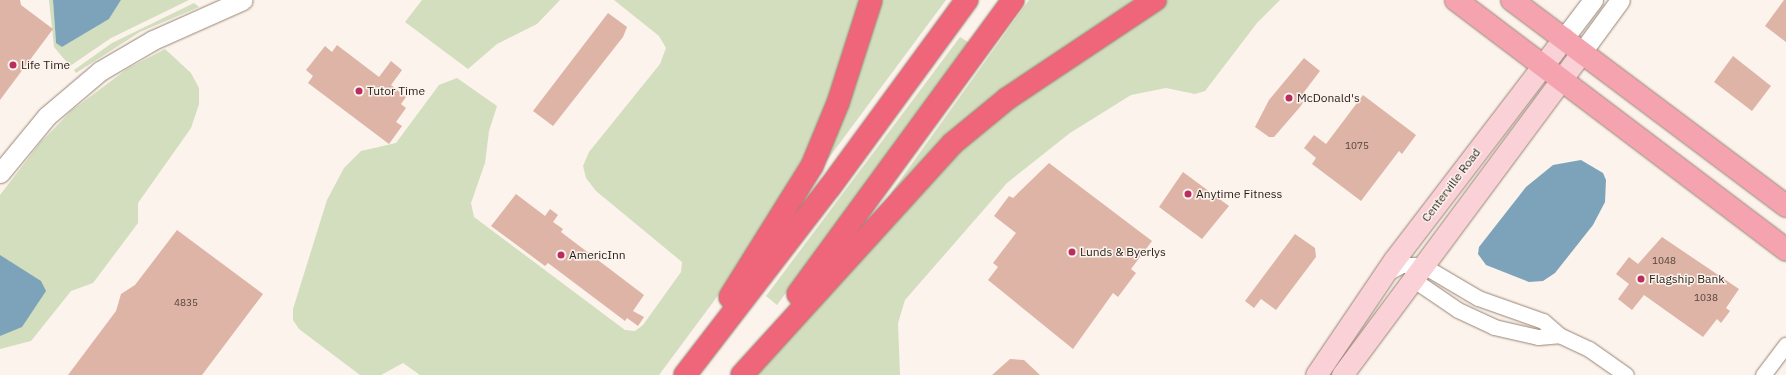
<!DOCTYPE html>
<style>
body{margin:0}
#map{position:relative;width:1786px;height:375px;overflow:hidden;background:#fcf3ec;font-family:"IBM Plex Sans",sans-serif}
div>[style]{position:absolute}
.green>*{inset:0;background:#d2debd}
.water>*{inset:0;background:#7da3ba}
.building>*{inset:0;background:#deb4a6}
.roads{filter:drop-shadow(0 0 1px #978374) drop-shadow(0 0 1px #978374)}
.minor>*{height:15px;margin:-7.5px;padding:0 7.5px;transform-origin:7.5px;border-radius:7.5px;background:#fff}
.tertiary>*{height:19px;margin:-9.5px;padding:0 9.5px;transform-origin:9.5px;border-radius:9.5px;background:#fff}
.secondary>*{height:21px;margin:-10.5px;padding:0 10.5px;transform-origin:10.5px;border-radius:10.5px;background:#fad1d7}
.primary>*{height:22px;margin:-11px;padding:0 11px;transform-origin:11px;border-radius:11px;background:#f5a3af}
.motorway>*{height:22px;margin:-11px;padding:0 11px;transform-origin:11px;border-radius:11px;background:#ef657a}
.dots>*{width:11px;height:11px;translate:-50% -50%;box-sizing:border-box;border:2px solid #fcf3ec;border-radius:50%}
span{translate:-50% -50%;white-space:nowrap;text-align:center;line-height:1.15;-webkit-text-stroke:3px #fcf3ec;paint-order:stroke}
.number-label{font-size:10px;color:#53433b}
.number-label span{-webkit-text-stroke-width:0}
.poi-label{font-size:12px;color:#251d17}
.left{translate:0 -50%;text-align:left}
.street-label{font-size:12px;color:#251d17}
</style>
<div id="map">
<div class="green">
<i style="clip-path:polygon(49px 0,53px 0,56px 42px,62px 47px,109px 19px,121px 0,189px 0,111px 38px,70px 66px,54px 47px)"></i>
<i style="clip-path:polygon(422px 0,560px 0,537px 24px,497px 44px,468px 69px,405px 22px)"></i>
<i style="clip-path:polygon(614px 0,866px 0,822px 130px,760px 239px,659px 375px,420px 375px,403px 363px,381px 375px,360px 375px,299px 329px,293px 320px,293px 309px,327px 200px,344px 168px,361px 151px,396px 143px,439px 85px,457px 78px,497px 106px,489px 131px,485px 163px,471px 203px,474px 217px,625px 330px,635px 331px,643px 325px,681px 272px,682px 262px,596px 191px,586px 178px,583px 166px,589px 152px,660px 64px,666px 48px,659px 36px)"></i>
<i style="clip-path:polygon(881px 0,946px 0,822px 167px)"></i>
<i style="clip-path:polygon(1029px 0,1141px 0,893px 195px,891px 193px)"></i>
<i style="clip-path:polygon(1168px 0,1280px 0,1257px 23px,1205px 91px,1195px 94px,1166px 88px,1131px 95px,1070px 133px,1007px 183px,905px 300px,898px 323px,900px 375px,753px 375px,961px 146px,1060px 73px)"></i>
<i style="clip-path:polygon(194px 3px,199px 7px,140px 32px,76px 73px,74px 70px,112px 43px)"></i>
<i style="clip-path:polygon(960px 37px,971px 44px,777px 305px,766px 296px)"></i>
<i style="clip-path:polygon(165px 49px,191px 73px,199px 88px,199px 104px,191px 128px,138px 203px,138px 223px,93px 283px,71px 291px,31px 341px,0 349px,0 195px,40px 143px,71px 111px,127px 69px)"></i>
</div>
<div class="water">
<i style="clip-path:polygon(53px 0,121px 0,109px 19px,62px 47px,56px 43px)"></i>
<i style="clip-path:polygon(1581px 160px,1603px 173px,1606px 180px,1605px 202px,1593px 225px,1555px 273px,1543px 281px,1529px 282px,1486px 265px,1478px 254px,1479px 247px,1526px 187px,1553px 165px)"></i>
<i style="clip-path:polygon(0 255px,41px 281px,46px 291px,22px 327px,0 336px)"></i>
</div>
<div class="building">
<i style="clip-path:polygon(0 0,20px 0,21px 5px,53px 29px,0 100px)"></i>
<i style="clip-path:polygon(1784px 0,1786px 0,1786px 42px,1765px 26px)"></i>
<i style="clip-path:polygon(608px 13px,627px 27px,623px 37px,553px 126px,533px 111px)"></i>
<i style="clip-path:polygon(337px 45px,379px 77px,391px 61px,402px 70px,391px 85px,406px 97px,401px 104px,406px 108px,396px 122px,402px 126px,389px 144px,308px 83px,313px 76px,306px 70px,325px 46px,332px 52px)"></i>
<i style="clip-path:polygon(1733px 56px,1771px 86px,1752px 111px,1714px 82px)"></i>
<i style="clip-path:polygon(1304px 58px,1320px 71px,1304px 92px,1308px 95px,1300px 107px,1274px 137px,1269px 137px,1255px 127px,1269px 100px)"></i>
<i style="clip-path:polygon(1363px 95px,1416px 135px,1402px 154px,1399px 151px,1361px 201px,1312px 164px,1316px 158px,1304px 148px,1314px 135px,1326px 144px)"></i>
<i style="clip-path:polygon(1049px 163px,1152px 241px,1131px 269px,1136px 273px,1118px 297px,1113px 293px,1073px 349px,988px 280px,998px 267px,993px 263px,1016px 233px,994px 216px,1009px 196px,1013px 198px)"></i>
<i style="clip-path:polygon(1183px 172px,1229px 206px,1202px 239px,1159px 207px)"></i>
<i style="clip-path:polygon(516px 194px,545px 216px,550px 209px,558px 215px,553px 222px,563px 229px,561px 232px,644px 295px,633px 311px,644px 317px,638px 326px,627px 318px,625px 321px,548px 263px,545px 266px,491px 226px)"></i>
<i style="clip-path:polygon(177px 230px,263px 294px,202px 375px,68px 375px,116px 311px,121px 294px,135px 285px)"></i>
<i style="clip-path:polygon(1295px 234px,1315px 248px,1316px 257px,1276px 310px,1261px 299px,1254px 308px,1245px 301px)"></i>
<i style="clip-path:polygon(1662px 237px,1739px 289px,1726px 308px,1730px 311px,1721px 323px,1717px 319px,1703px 337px,1644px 295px,1632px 310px,1618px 299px,1629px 284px,1616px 274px,1629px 257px,1638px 264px)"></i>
<i style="clip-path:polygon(1010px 359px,1024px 360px,1040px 375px,992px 375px)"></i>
</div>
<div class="roads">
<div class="minor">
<i style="left:1385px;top:274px;width:19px;rotate:-28deg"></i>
<i style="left:1402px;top:265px;width:20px"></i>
<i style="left:1422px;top:265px;width:65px;rotate:30.5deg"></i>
<i style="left:1478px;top:298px;width:69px;rotate:19.5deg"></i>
<i style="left:1543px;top:321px;width:21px;rotate:41deg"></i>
<i style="left:1559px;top:335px;width:33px;rotate:25deg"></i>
<i style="left:1589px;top:349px;width:45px;rotate:35.1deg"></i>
<i style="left:1414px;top:280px;width:53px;rotate:34.3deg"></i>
<i style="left:1458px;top:310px;width:40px;rotate:25deg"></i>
<i style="left:1494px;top:327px;width:45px;rotate:12.8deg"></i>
<i style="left:1538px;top:337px;width:21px;rotate:-5deg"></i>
<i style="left:1763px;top:375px;width:38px;rotate:-53deg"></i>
</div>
<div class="tertiary">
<i style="left:1564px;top:38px;width:48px;rotate:-52.7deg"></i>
<i style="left:1582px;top:52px;width:64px;rotate:-53.8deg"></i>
<i style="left:0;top:173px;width:74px;rotate:-50.5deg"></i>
<i style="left:47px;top:116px;width:70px;rotate:-40.3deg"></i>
<i style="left:100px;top:71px;width:61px;rotate:-30.3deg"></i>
<i style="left:153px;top:40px;width:98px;rotate:-24deg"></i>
</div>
<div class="secondary">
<i style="left:1316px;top:375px;width:139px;rotate:-55.9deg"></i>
<i style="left:1394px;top:260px;width:280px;rotate:-52.6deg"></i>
<i style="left:1342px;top:375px;width:402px;rotate:-53.4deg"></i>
</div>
<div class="primary">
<i style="left:1456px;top:0;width:414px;rotate:37.1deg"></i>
<i style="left:1512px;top:0;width:343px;rotate:36.9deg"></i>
</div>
<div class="motorway">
<i style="left:798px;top:294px;width:364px;rotate:-53.8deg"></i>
<i style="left:730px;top:297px;width:155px;rotate:-58deg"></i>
<i style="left:812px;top:166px;width:68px;rotate:-67.6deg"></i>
<i style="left:838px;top:103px;width:108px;rotate:-72.2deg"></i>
<i style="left:685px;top:375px;width:237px;rotate:-52.4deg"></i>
<i style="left:830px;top:187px;width:232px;rotate:-53.8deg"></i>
<i style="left:742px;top:375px;width:312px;rotate:-47.7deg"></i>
<i style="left:952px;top:144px;width:72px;rotate:-39.4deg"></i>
<i style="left:1008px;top:98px;width:177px;rotate:-33.7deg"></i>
</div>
</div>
<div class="dots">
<i style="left:13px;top:65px;background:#bb2d5e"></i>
<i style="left:359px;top:91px;background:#bb2d5e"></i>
<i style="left:1289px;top:98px;background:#bb2d5e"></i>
<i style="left:1188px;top:194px;background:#bb2d5e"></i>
<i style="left:1072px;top:252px;background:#bb2d5e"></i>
<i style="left:561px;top:255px;background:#bb2d5e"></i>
<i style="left:1641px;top:279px;background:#bb2d5e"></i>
</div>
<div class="number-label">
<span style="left:1357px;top:146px">1075</span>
<span style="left:1664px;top:261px">1048</span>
<span style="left:1706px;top:298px">1038</span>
<span style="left:186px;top:303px">4835</span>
</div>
<div class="poi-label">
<span class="left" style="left:21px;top:65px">Life Time</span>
<span class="left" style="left:367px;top:91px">Tutor Time</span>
<span class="left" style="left:1297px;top:98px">McDonald's</span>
<span class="left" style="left:1196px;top:194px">Anytime Fitness</span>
<span class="left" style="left:1080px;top:252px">Lunds &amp; Byerlys</span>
<span class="left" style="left:569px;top:255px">AmericInn</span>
<span class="left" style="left:1649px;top:279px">Flagship Bank</span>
</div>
<div class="street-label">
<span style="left:1451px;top:185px;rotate:-53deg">Centerville Road</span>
</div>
</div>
